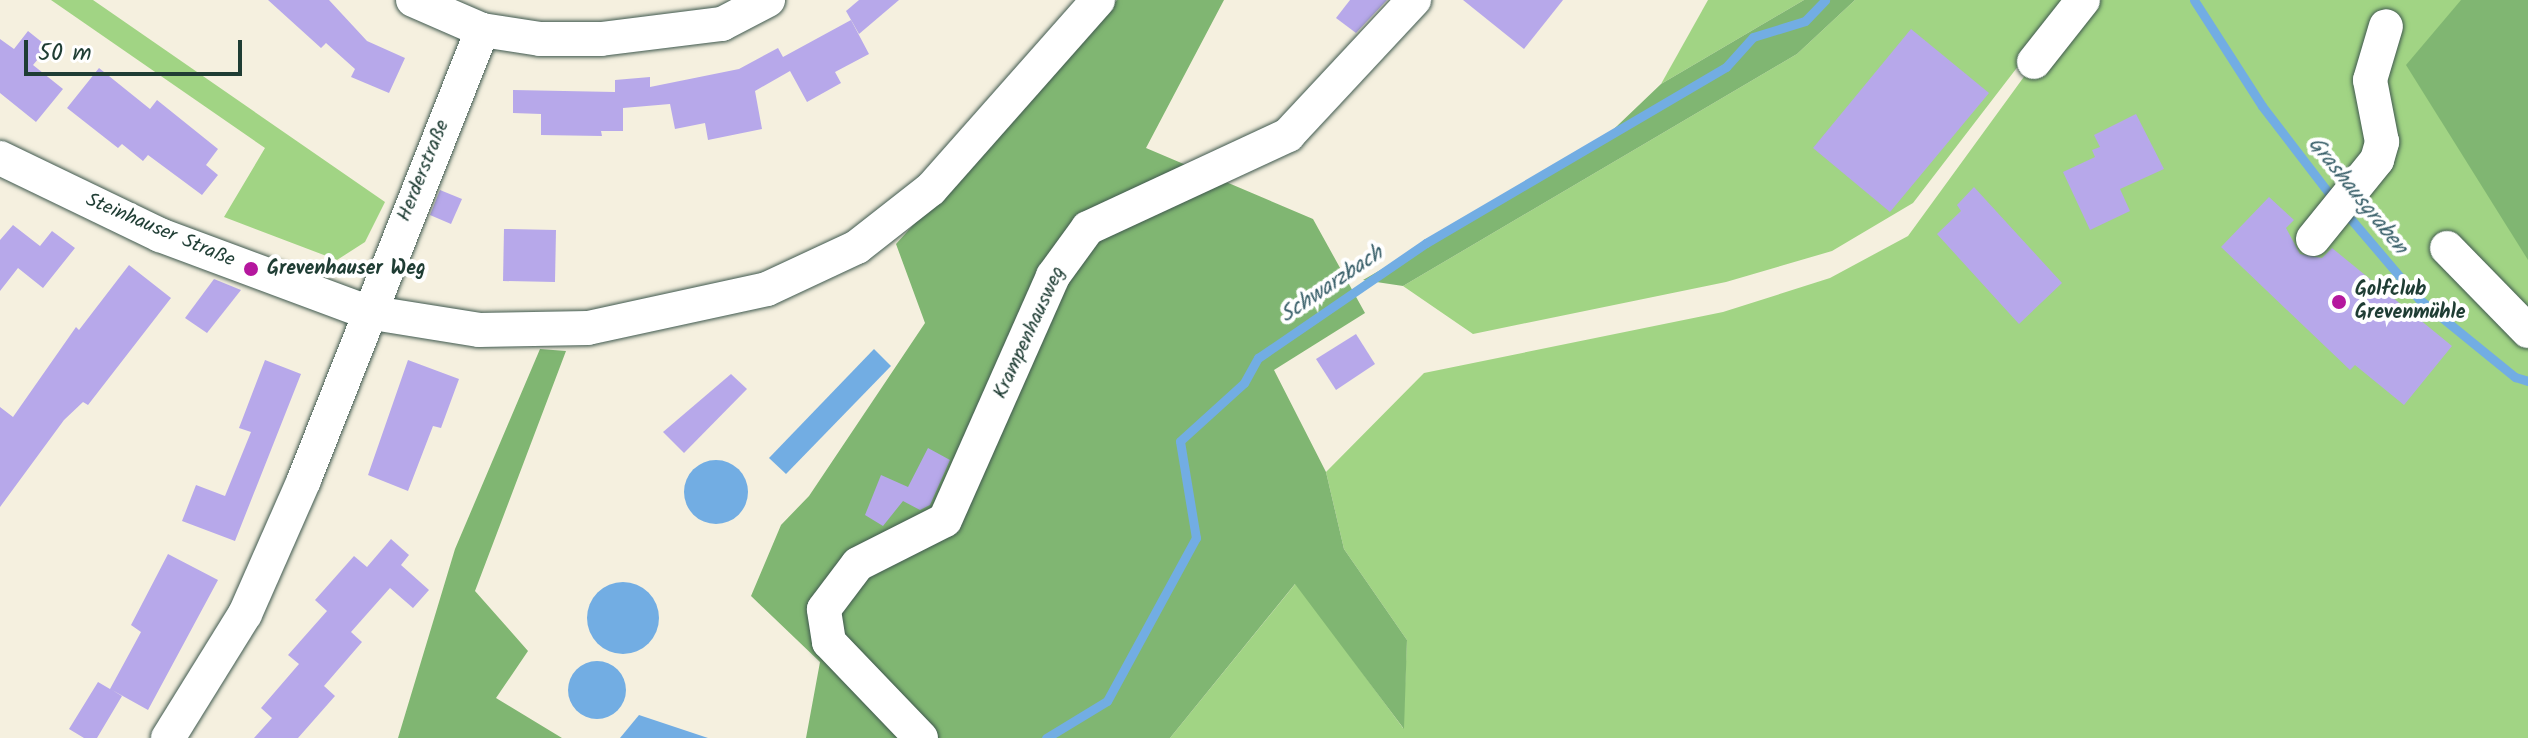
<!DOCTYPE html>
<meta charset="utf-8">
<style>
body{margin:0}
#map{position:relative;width:2528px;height:738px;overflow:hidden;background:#f5f0df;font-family:Kalam,sans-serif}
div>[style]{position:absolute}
.green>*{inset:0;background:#a1d484}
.forest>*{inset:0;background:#80b672}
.water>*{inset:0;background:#72ade3}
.round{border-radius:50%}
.stream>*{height:9px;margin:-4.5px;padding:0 4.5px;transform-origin:4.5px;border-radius:4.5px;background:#72ade3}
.building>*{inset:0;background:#b7a8ea}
.roads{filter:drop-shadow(0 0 2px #3f584e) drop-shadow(0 0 2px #3f584e)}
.minor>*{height:34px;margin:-17px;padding:0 17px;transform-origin:17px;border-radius:17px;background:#fff}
.dots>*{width:22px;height:22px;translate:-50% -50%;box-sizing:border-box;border:4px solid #fff;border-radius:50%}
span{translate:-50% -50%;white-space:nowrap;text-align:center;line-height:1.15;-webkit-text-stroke:8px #fff;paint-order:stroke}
.street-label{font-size:20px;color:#1f3d34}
.poi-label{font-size:20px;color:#1f3d34;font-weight:700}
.left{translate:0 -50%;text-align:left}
.water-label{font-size:22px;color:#385f69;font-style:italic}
.scale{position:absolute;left:24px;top:40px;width:218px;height:36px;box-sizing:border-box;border:4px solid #1f3d34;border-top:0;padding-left:10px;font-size:24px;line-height:28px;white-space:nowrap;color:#1f3d34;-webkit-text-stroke:6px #fff;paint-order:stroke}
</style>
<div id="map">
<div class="green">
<i style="clip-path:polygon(51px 0,93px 0,385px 202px,365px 242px,337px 260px,224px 217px,265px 148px)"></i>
<i style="clip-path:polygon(1708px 0,1804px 0,1661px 84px)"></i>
<i style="clip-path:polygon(1855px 0,2069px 0,1913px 203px,1832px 251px,1726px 282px,1473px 334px,1403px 286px,1797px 54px)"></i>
<i style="clip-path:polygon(2080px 0,2528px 0,2528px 738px,1170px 738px,1296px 583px,1403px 728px,1407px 640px,1344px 549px,1326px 472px,1424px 373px,1723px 312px,1830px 278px,1908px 236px)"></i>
</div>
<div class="forest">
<i style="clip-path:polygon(1117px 0,1224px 0,1146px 148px,1313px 219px,1365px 313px,1274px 370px,1326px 472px,1344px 549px,1407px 640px,1404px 729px,1295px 584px,1170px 738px,806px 738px,820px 662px,751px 596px,781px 525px,809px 496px,925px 323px,896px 244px)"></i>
<i style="clip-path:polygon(1804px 0,1855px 0,1797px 54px,1403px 286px,1363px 280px,1595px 147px,1661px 84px)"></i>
<i style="clip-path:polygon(2461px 0,2528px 0,2528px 260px,2406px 65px)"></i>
<i style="clip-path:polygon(540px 349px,566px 351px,475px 591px,528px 651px,496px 698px,562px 738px,398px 738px,455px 549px)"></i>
</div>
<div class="water">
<i style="clip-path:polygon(874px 349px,891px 366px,786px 474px,769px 458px)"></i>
<i class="round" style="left:684px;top:460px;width:64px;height:64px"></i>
<i class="round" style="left:587px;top:582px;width:72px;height:72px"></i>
<i class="round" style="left:568px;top:661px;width:58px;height:58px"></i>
<i style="clip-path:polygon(639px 715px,708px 738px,620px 738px)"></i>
</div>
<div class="stream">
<i style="left:2194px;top:0;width:126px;rotate:57.3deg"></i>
<i style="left:2262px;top:106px;width:118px;rotate:52.5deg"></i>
<i style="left:2344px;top:211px;width:116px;rotate:49.6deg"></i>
<i style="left:2419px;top:299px;width:124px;rotate:39.1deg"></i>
<i style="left:2515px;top:377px;width:14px;rotate:17deg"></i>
<i style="left:1046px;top:738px;width:71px;rotate:-31.2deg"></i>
<i style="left:1107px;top:701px;width:186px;rotate:-61.4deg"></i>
<i style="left:1196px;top:538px;width:98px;rotate:-99.4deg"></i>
<i style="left:1180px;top:441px;width:86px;rotate:-42.2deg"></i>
<i style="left:1244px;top:383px;width:29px;rotate:-61deg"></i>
<i style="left:1258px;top:358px;width:204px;rotate:-34.4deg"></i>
<i style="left:1426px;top:243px;width:348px;rotate:-30.4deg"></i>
<i style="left:1726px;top:67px;width:40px;rotate:-48deg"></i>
<i style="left:1753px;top:37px;width:54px;rotate:-17.1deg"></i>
<i style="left:1805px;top:21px;width:29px;rotate:-46deg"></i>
</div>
<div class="building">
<i style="clip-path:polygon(268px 0,329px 0,367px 41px,405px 58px,389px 93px,351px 77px,355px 69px,326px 43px,321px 48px)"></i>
<i style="clip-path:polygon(859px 0,899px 0,859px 34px,846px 11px)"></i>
<i style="clip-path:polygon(1350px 0,1387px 0,1356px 33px,1336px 18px)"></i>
<i style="clip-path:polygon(1463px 0,1563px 0,1524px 49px)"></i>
<i style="clip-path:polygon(851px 20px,869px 54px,835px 72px,841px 83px,807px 102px,790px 71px,755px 91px,762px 129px,708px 140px,705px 123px,675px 129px,670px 104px,623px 108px,623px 131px,601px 131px,602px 136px,541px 135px,541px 114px,513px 113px,513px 90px,615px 92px,615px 80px,650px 77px,650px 87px,739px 69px,778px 48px,783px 57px)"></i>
<i style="clip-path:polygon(1911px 29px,1989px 93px,1890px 212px,1813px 148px)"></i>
<i style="clip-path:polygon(28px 31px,48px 47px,33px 65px,63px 89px,36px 122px,0 93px,0 39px,14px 49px)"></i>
<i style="clip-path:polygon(99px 68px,150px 109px,157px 100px,218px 149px,206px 165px,218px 175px,202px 195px,148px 155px,143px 161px,122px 144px,118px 148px,67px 108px)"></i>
<i style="clip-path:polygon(2136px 114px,2164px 169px,2120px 189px,2130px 211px,2090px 230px,2063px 172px,2095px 157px,2092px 150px,2100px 147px,2094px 135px)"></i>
<i style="clip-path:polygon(1974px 187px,2062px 283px,2019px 324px,1937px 234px,1961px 211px,1957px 205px)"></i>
<i style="clip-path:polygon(440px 190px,462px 199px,451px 224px,430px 215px)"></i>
<i style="clip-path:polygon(2269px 197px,2294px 220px,2286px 228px,2300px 254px,2322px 258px,2332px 248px,2452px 346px,2404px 405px,2355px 365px,2350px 370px,2221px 247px)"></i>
<i style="clip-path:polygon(13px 225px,40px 246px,52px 231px,75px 248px,43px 288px,18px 268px,0 291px,0 240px)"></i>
<i style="clip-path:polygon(504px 229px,556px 230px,555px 282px,503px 281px)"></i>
<i style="clip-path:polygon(129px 265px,171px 298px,88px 405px,83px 402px,64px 420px,0 507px,0 407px,13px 417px,76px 327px,79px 330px)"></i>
<i style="clip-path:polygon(214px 279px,241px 290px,207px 333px,185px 318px)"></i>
<i style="clip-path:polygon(1356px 334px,1375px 364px,1336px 390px,1316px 359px)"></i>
<i style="clip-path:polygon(265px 360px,301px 374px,235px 541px,182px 521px,196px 485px,225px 496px,251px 432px,239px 428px)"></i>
<i style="clip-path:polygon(408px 360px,459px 379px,441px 428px,433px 426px,408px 491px,368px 475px)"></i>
<i style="clip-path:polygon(731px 374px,747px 389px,684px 453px,663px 432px)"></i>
<i style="clip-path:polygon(928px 448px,950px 460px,930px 505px,920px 510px,903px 501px,883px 526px,865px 515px,881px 475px,908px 487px)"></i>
<i style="clip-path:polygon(391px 539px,409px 555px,401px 565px,429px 590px,413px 608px,390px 588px,351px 632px,362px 642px,324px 686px,335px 696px,298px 738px,254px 738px,272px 718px,261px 708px,299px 664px,288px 655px,327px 611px,315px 600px,354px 556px,367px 567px)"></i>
<i style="clip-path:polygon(168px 554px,218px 580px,148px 710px,112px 690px,122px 696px,97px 738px,84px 738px,69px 729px,98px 682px,110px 689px,141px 632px,131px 625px)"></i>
</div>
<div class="roads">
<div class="minor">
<i style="left:413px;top:0;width:75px;rotate:23.5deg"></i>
<i style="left:482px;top:30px;width:59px;rotate:8.8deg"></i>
<i style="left:540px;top:39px;width:61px"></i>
<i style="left:601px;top:39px;width:122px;rotate:-7.1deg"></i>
<i style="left:722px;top:24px;width:52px;rotate:-27.6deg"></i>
<i style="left:2034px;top:62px;width:79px;rotate:-51.7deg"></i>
<i style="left:0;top:158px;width:178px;rotate:25.7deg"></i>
<i style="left:160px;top:235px;width:221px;rotate:20.4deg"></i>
<i style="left:367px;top:312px;width:113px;rotate:9.1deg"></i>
<i style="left:479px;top:330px;width:109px;rotate:-1.1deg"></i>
<i style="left:588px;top:328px;width:183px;rotate:-12.3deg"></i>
<i style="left:767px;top:289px;width:99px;rotate:-25deg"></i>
<i style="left:857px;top:247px;width:94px;rotate:-38.1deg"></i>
<i style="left:931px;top:189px;width:252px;rotate:-48.5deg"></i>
<i style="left:2313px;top:239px;width:102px;rotate:-51deg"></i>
<i style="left:2377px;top:160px;width:19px;rotate:-74deg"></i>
<i style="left:2382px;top:142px;width:63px;rotate:-101deg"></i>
<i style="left:2370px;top:80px;width:56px;rotate:-73.5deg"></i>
<i style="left:2447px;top:248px;width:116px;rotate:45.7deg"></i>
<i style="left:168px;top:738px;width:146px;rotate:-58.2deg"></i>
<i style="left:245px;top:614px;width:146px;rotate:-66.2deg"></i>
<i style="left:304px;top:480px;width:484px;rotate:-68.4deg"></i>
<i style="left:921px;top:738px;width:133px;rotate:-133.8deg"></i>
<i style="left:829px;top:642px;width:33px;rotate:-99deg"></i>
<i style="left:824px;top:609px;width:56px;rotate:-52.9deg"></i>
<i style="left:858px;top:564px;width:97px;rotate:-26.8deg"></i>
<i style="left:945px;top:520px;width:267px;rotate:-66.1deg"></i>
<i style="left:1053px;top:276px;width:59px;rotate:-53.9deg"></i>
<i style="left:1088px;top:228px;width:221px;rotate:-24.9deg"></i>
<i style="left:1288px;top:135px;width:185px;rotate:-47deg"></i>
</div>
</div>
<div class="dots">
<i style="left:251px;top:269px;background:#b5179e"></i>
<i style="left:2339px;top:302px;background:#b5179e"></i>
</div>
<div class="street-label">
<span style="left:424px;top:171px;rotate:-68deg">Herderstraße</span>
<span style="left:160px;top:231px;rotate:23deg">Steinhauser Straße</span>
<span style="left:1030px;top:333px;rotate:-65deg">Krampenhausweg</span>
</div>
<div class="poi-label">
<span class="left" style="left:267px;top:269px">Grevenhauser Weg</span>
<span class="left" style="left:2355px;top:302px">Golfclub<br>Grevenmühle</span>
</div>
<div class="water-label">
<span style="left:2357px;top:196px;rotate:51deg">Grashausgraben</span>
<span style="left:1332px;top:285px;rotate:-34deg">Schwarzbach</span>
</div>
<div class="scale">50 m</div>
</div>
